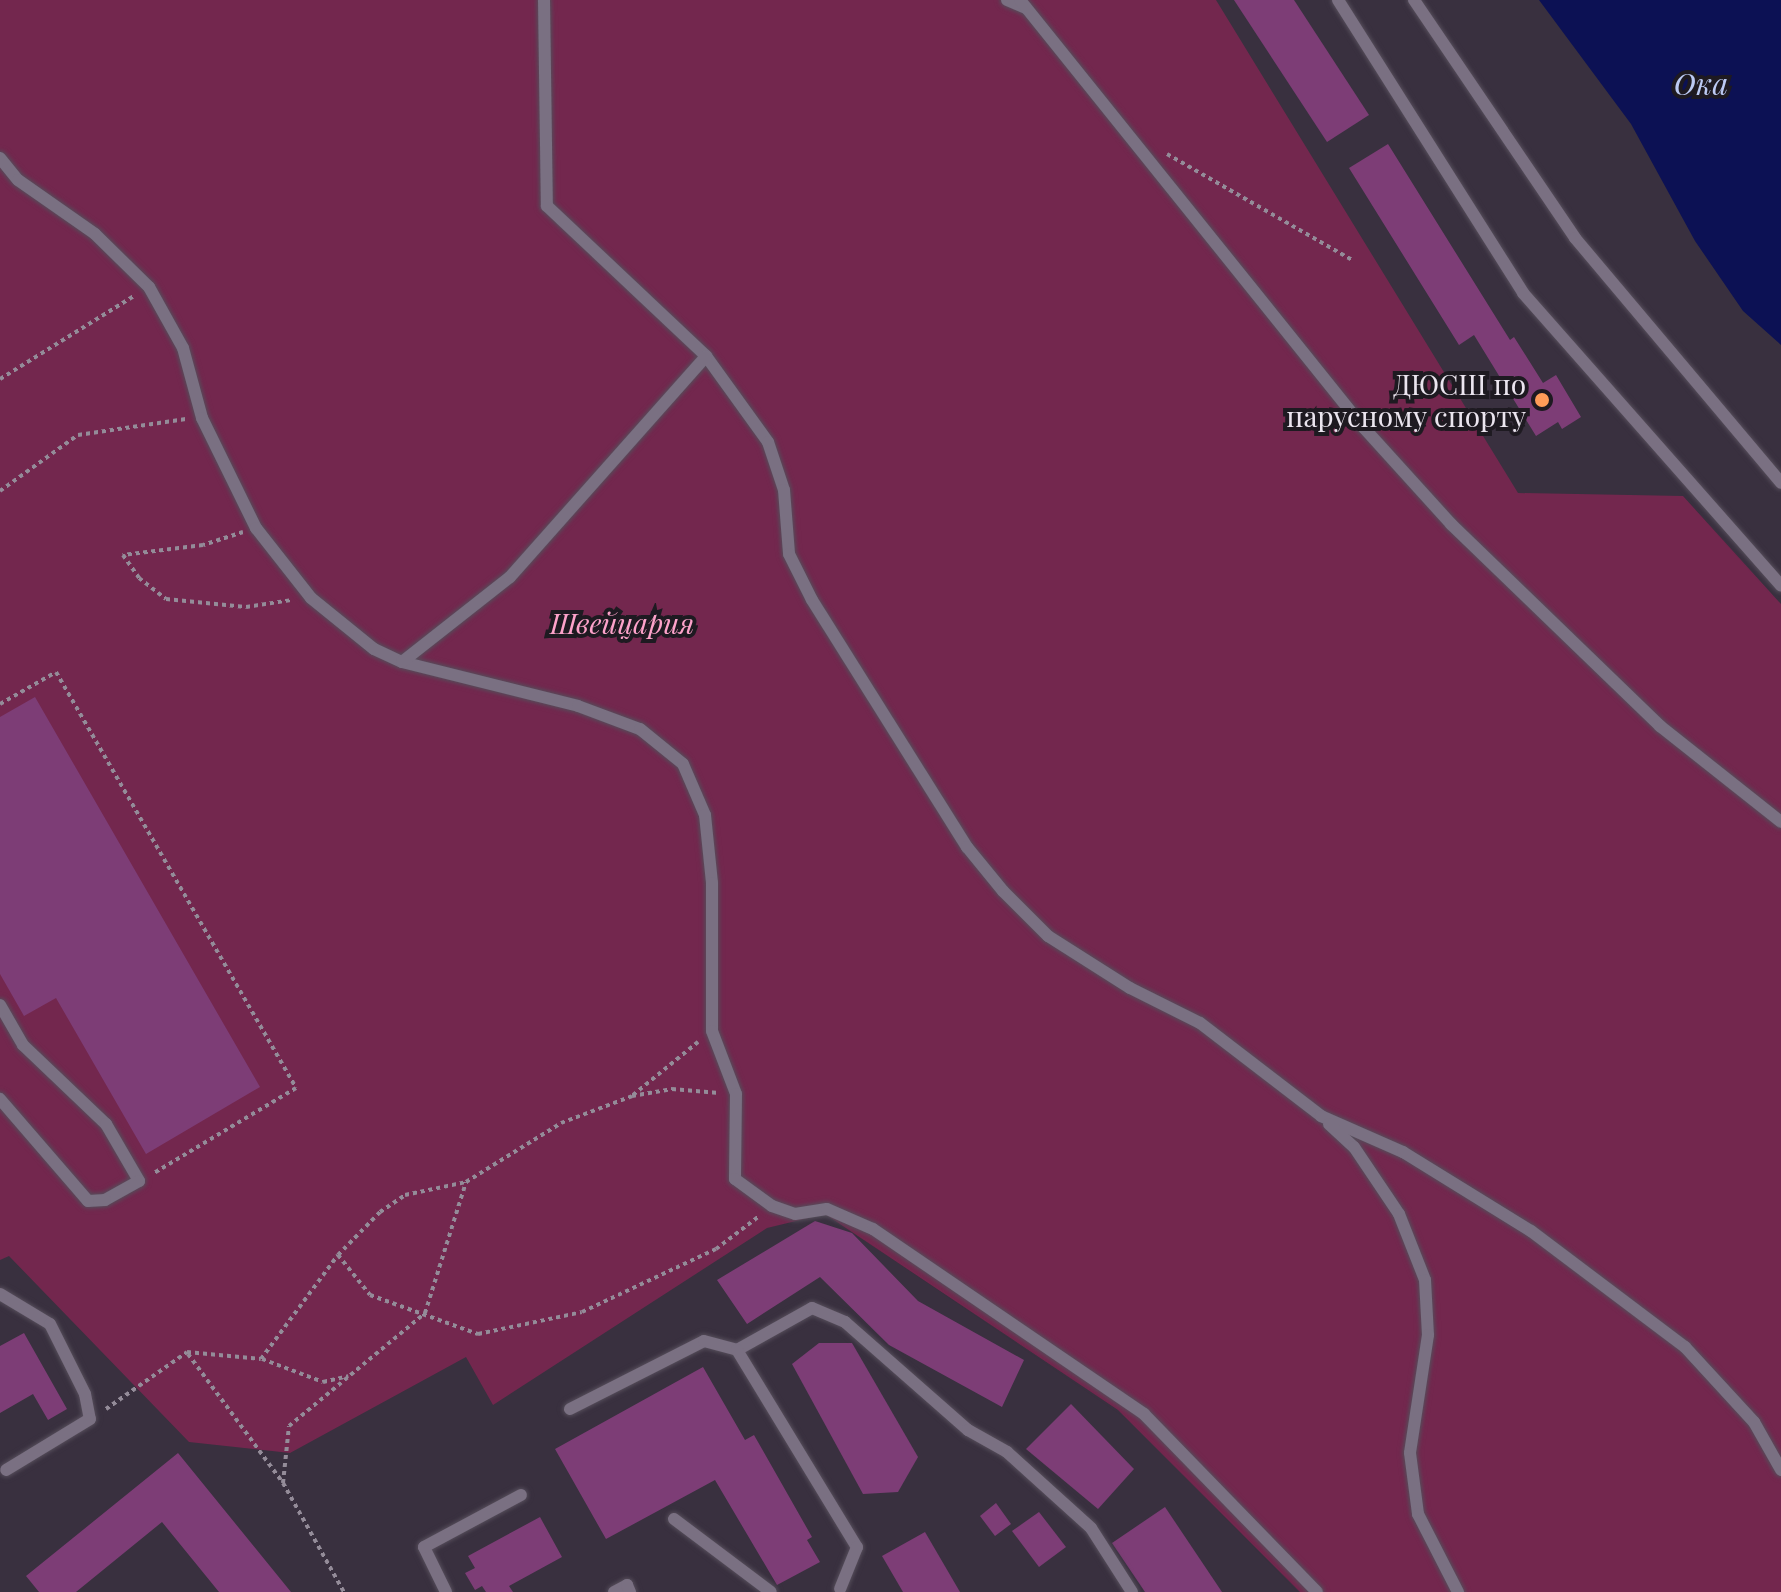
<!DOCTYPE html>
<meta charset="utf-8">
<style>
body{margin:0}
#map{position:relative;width:1781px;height:1592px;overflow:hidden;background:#39303f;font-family:"Playfair Display",serif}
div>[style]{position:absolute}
.green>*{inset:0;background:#73274e}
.water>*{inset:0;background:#0c1154}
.building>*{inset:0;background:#7d3d76}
.path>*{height:4px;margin-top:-2px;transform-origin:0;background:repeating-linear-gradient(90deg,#948c99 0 4px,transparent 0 8px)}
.roads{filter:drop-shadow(0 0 2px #554d5a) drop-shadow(0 0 2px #554d5a)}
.service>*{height:12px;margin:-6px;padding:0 6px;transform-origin:6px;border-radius:6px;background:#7a7082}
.dots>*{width:22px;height:22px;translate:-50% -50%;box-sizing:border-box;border:4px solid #1e1a21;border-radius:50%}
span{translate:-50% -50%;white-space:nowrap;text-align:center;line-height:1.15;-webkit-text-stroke:8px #1e1a21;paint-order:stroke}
.poi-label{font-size:28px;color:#ebe5ef}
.right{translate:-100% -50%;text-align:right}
.park-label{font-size:28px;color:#fda2ca;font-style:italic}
.water-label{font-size:30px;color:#bccaf3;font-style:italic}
</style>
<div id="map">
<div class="green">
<i style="clip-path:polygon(0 0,1216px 0,1518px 493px,1683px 496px,1781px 604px,1781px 1592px,1300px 1592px,1118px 1410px,825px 1214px,767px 1228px,493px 1405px,466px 1357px,290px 1453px,189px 1442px,9px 1256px,0 1260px)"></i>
</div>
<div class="water">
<i style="clip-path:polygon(1539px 0,1781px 0,1781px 345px,1743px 311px,1695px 241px,1631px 124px)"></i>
</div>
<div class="building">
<i style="clip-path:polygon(1234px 0,1294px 0,1369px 115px,1327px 142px)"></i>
<i style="clip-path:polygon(1388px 144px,1510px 340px,1514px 337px,1543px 383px,1556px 375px,1581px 417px,1562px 429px,1558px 422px,1536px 436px,1474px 335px,1459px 345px,1349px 168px)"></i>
<i style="clip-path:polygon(35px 697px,260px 1087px,146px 1154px,56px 998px,24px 1016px,0 974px,0 717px)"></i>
<i style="clip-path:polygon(815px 1221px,852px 1233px,918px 1301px,1024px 1360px,1002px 1407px,889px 1345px,820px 1277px,747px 1324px,717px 1280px)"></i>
<i style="clip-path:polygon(24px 1333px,67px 1409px,48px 1420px,33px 1394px,0 1413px,0 1346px)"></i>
<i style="clip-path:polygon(819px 1343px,852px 1343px,918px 1457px,898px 1492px,863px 1494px,792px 1364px)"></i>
<i style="clip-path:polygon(703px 1367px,745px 1440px,754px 1435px,812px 1537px,807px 1540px,820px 1562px,777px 1585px,715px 1480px,606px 1539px,555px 1449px)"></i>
<i style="clip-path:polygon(1071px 1404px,1134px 1469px,1098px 1509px,1026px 1449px)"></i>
<i style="clip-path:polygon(178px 1453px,291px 1592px,219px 1592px,162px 1522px,76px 1592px,39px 1592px,26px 1576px)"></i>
<i style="clip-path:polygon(996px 1503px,1011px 1524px,995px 1536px,980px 1516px)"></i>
<i style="clip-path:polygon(1165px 1507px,1222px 1592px,1145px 1592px,1112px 1543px)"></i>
<i style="clip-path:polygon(1039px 1512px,1066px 1547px,1039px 1567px,1012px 1531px)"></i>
<i style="clip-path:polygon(540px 1517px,562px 1557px,509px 1586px,513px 1592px,486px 1592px,482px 1586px,475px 1590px,465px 1573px,475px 1568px,468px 1556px)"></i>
<i style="clip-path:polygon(925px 1532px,960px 1592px,903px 1592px,882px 1556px)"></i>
</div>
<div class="path">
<i style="left:1167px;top:154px;width:215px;rotate:29.8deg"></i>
<i style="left:0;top:379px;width:158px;rotate:-31.8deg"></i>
<i style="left:0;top:491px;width:96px;rotate:-35.7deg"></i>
<i style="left:78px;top:435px;width:109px;rotate:-8.4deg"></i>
<i style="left:243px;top:532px;width:42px;rotate:162deg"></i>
<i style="left:203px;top:545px;width:81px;rotate:172.9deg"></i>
<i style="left:123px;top:555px;width:28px;rotate:55deg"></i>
<i style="left:139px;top:578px;width:34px;rotate:38deg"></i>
<i style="left:166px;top:599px;width:80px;rotate:5.7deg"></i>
<i style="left:246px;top:607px;width:47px;rotate:-8.7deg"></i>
<i style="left:0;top:704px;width:64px;rotate:-29.7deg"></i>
<i style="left:56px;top:672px;width:480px;rotate:60deg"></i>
<i style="left:296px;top:1088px;width:165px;rotate:149.1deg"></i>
<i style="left:633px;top:1095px;width:84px;rotate:-39.2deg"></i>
<i style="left:338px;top:1255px;width:51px;rotate:51.3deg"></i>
<i style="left:370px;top:1295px;width:115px;rotate:19.9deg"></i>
<i style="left:478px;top:1334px;width:106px;rotate:-11.9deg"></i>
<i style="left:582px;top:1312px;width:148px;rotate:-25.2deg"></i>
<i style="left:716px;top:1249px;width:53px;rotate:-37.3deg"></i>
<i style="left:188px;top:1354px;width:160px;rotate:53.6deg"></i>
<i style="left:283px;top:1483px;width:125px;rotate:60.8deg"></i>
<i style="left:262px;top:1359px;width:65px;rotate:20.7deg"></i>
<i style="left:323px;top:1382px;width:26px;rotate:-13deg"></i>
<i style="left:106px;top:1409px;width:99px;rotate:-35.1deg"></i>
<i style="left:187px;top:1352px;width:74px;rotate:5.4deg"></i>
<i style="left:261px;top:1359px;width:129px;rotate:-53.5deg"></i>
<i style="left:338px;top:1255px;width:60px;rotate:-45.7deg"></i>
<i style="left:380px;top:1212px;width:30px;rotate:-34deg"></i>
<i style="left:405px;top:1195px;width:62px;rotate:-12deg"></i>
<i style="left:466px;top:1182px;width:112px;rotate:-31.8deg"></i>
<i style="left:561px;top:1123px;width:76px;rotate:-20.8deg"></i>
<i style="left:632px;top:1096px;width:41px;rotate:-9.9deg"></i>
<i style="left:672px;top:1089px;width:47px;rotate:4.9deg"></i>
<i style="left:283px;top:1483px;width:57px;rotate:-84deg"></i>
<i style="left:289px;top:1426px;width:177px;rotate:-39.7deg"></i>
<i style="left:425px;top:1313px;width:137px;rotate:-72.6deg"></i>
</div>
<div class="roads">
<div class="service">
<i style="left:544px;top:0;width:206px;rotate:89.2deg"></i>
<i style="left:547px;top:206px;width:219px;rotate:43.3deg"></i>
<i style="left:706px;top:356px;width:106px;rotate:54.2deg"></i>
<i style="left:768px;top:442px;width:51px;rotate:71.6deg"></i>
<i style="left:784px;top:490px;width:64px;rotate:85.5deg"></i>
<i style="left:789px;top:554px;width:51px;rotate:63.4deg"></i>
<i style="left:812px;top:600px;width:292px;rotate:57.9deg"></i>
<i style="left:967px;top:847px;width:57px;rotate:50.7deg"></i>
<i style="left:1003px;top:891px;width:64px;rotate:45deg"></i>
<i style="left:1048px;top:936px;width:97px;rotate:32.4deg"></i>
<i style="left:1130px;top:988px;width:78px;rotate:26.6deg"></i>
<i style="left:1200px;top:1023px;width:153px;rotate:37.5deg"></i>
<i style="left:1321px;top:1116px;width:90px;rotate:23.7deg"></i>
<i style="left:1403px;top:1152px;width:150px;rotate:31.7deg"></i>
<i style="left:1531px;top:1231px;width:193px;rotate:37deg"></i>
<i style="left:1685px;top:1347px;width:102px;rotate:47.4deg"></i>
<i style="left:1754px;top:1422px;width:55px;rotate:60.6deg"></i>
<i style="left:1007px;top:0;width:21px;rotate:23deg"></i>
<i style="left:1020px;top:0;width:549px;rotate:51.21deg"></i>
<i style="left:1364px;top:428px;width:130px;rotate:47.8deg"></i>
<i style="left:1451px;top:524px;width:291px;rotate:44deg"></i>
<i style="left:1660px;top:726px;width:154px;rotate:38.4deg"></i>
<i style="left:1338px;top:0;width:347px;rotate:57.7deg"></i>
<i style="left:1523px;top:293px;width:390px;rotate:48.6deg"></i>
<i style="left:1414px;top:0;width:287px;rotate:55.9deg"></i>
<i style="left:1575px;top:238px;width:320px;rotate:49.9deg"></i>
<i style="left:0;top:158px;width:28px;rotate:51deg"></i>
<i style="left:18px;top:180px;width:94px;rotate:35deg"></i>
<i style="left:95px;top:234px;width:76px;rotate:44.5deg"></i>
<i style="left:149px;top:287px;width:70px;rotate:60.9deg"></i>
<i style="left:183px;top:348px;width:73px;rotate:74.8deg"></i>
<i style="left:202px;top:418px;width:123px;rotate:63.9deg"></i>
<i style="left:256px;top:528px;width:89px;rotate:51.8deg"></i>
<i style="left:311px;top:598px;width:81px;rotate:39deg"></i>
<i style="left:374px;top:649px;width:31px;rotate:25deg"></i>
<i style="left:402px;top:662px;width:181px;rotate:14deg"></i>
<i style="left:578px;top:706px;width:66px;rotate:20.4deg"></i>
<i style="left:640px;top:729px;width:55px;rotate:39.1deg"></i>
<i style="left:683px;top:764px;width:56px;rotate:66.7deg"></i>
<i style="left:705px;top:815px;width:68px;rotate:84.1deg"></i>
<i style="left:712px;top:883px;width:148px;rotate:90deg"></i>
<i style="left:712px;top:1031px;width:67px;rotate:69.1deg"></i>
<i style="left:736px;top:1094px;width:85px;rotate:90.7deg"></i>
<i style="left:735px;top:1179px;width:46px;rotate:36.1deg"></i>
<i style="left:772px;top:1206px;width:24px;rotate:19deg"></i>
<i style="left:795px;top:1214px;width:32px;rotate:-9deg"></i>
<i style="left:827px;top:1209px;width:50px;rotate:23.5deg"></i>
<i style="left:873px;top:1229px;width:328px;rotate:34.3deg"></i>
<i style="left:1144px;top:1414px;width:248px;rotate:45.8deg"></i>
<i style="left:402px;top:662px;width:137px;rotate:-38.2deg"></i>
<i style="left:510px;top:577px;width:295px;rotate:-48.4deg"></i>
<i style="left:0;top:1005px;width:46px;rotate:60.1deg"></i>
<i style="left:23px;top:1045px;width:115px;rotate:43.6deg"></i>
<i style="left:106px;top:1124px;width:66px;rotate:59.9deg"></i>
<i style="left:139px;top:1181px;width:39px;rotate:151deg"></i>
<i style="left:105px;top:1200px;width:17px;rotate:177deg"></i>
<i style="left:88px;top:1201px;width:135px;rotate:-130.8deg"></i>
<i style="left:1329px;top:1124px;width:34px;rotate:43deg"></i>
<i style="left:1354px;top:1147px;width:81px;rotate:56.1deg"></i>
<i style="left:1399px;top:1214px;width:71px;rotate:68.5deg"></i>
<i style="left:1425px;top:1280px;width:55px;rotate:86.9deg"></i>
<i style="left:1428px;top:1335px;width:119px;rotate:98.7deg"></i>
<i style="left:1410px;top:1453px;width:62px;rotate:82.5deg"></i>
<i style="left:1418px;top:1514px;width:88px;rotate:62.9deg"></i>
<i style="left:0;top:1294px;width:58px;rotate:31deg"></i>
<i style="left:50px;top:1324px;width:78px;rotate:63.4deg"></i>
<i style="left:85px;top:1394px;width:25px;rotate:79deg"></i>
<i style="left:90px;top:1419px;width:98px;rotate:148.7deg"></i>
<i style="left:737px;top:1350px;width:86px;rotate:-29.2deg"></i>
<i style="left:812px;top:1308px;width:36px;rotate:23deg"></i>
<i style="left:845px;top:1322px;width:164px;rotate:41.3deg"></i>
<i style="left:968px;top:1430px;width:45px;rotate:29.4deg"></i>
<i style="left:1007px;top:1452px;width:113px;rotate:42.1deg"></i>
<i style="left:1091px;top:1528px;width:76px;rotate:57.4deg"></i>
<i style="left:570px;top:1409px;width:150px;rotate:-26.9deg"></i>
<i style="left:704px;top:1341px;width:34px;rotate:15deg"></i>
<i style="left:737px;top:1350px;width:231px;rotate:58.7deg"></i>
<i style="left:857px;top:1547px;width:45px;rotate:112deg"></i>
<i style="left:674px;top:1519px;width:121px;rotate:37deg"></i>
<i style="left:446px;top:1592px;width:50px;rotate:-116.1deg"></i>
<i style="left:424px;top:1547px;width:110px;rotate:-28.2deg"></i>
<i style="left:614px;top:1592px;width:15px;rotate:-28deg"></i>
<i style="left:627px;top:1585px;width:8px;rotate:67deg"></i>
</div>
</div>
<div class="dots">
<i style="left:1542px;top:400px;background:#fe9c58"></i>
</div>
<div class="poi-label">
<span class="right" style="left:1526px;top:400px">ДЮСШ по<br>парусному спорту</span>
</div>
<div class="park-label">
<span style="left:622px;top:623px">Швейцария</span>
</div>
<div class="water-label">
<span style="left:1701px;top:83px">Ока</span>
</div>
</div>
